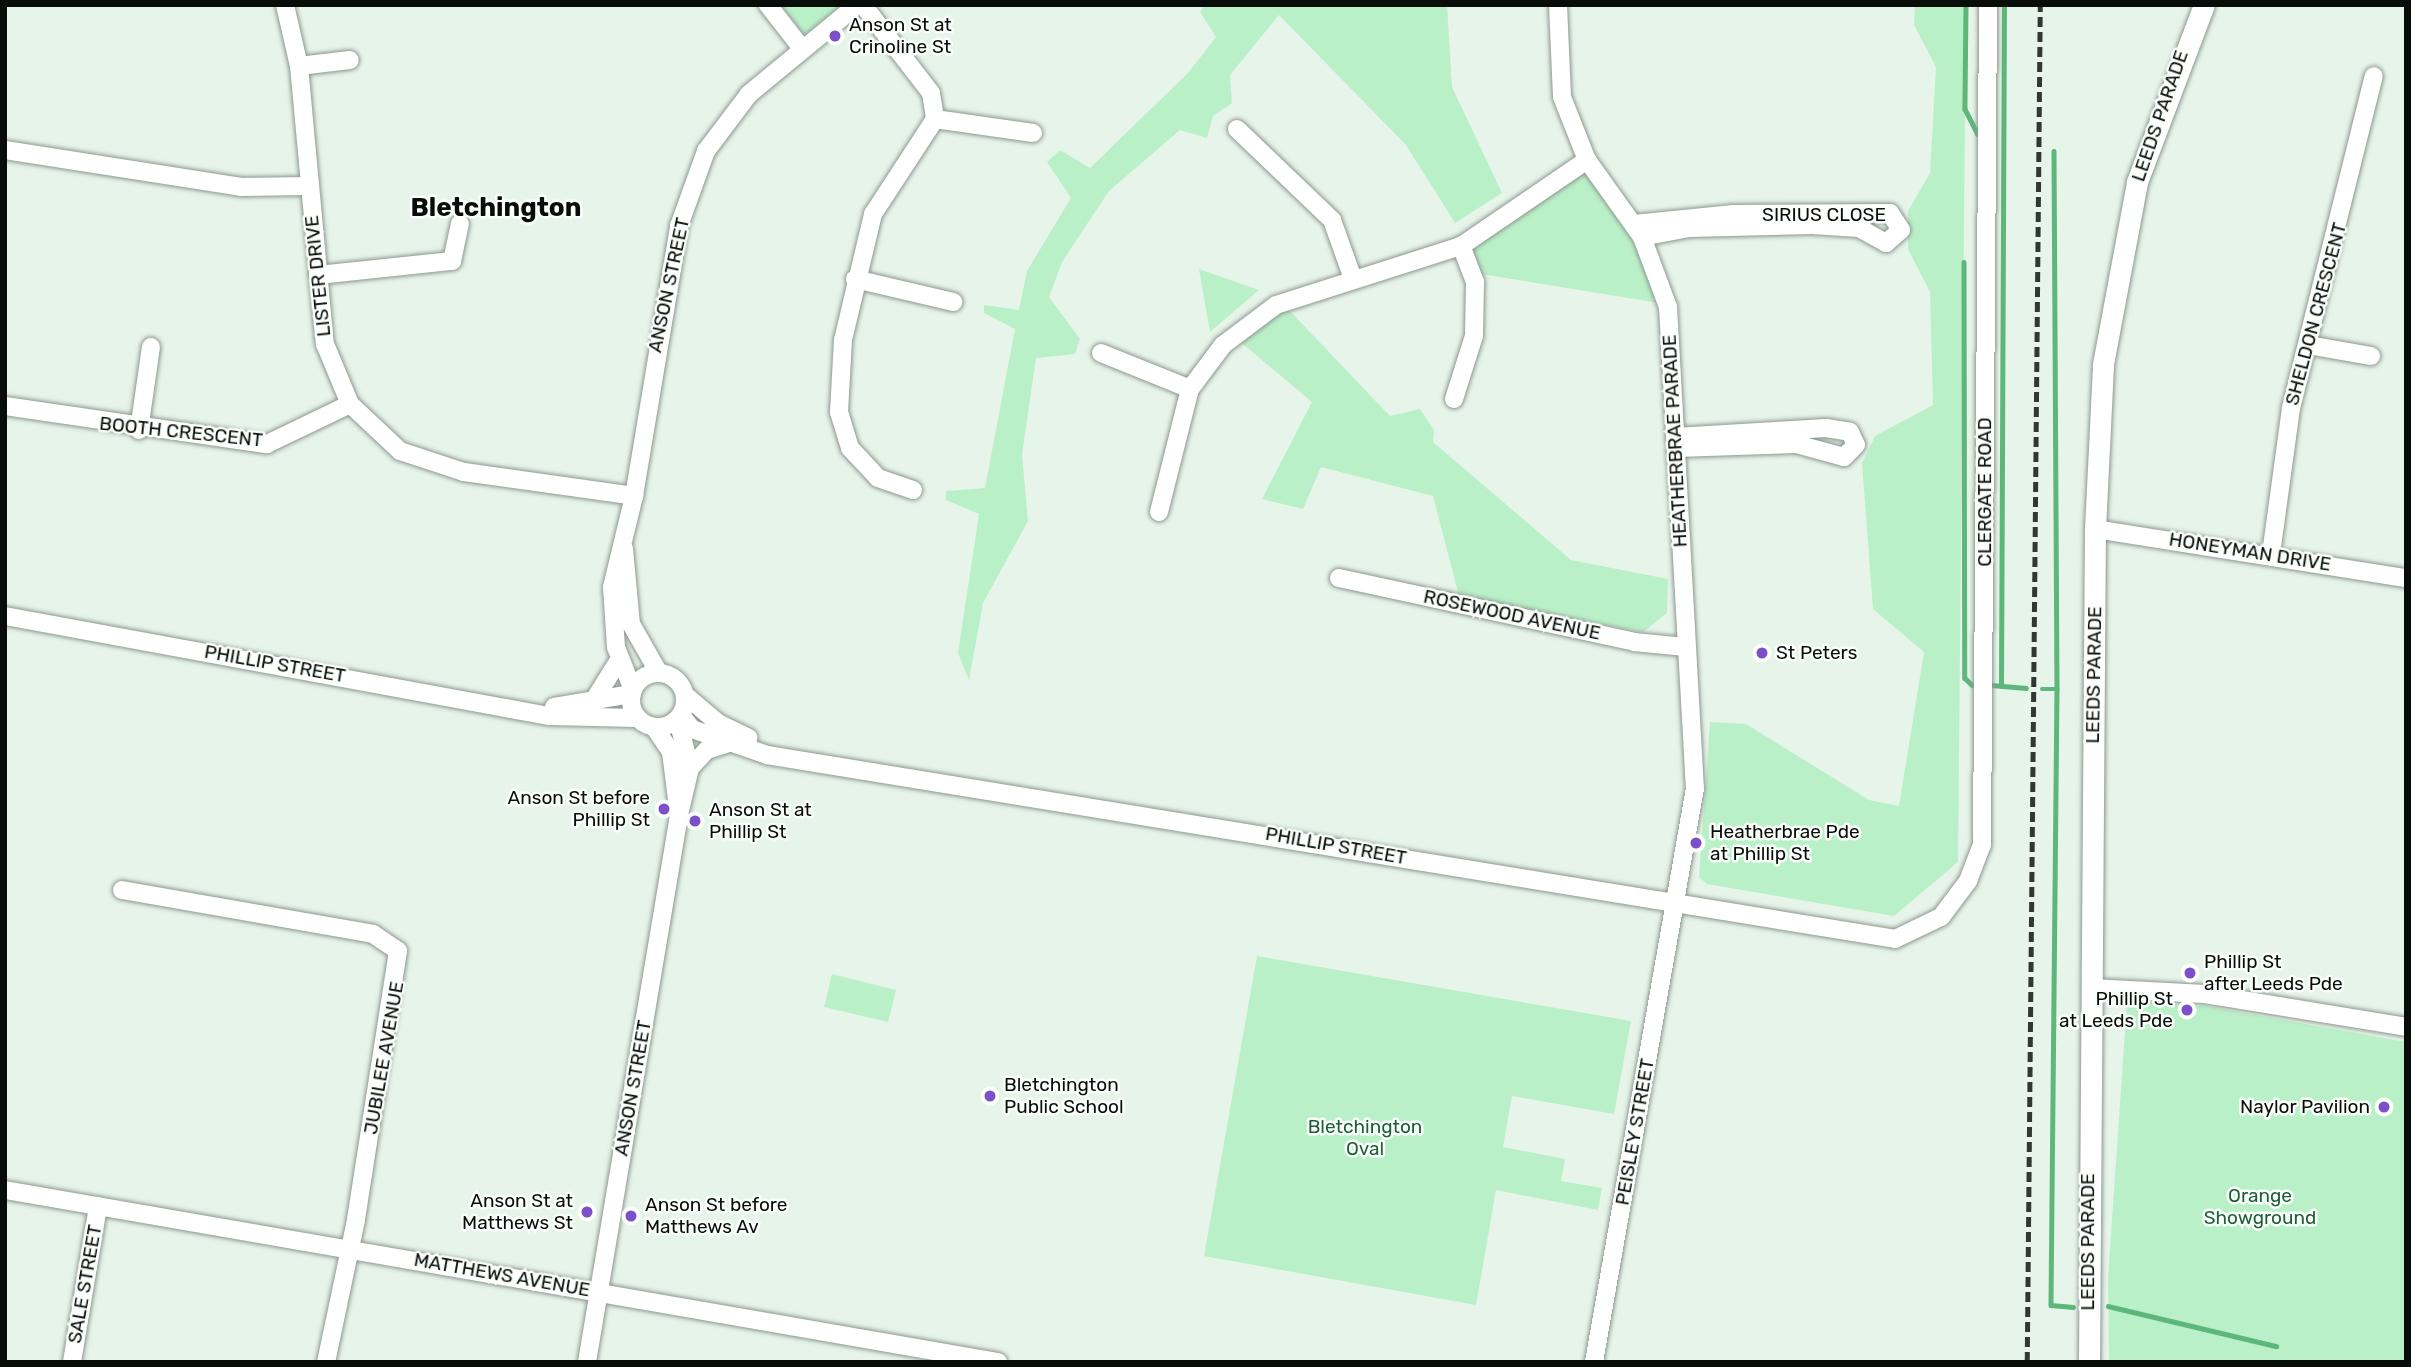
<!DOCTYPE html>
<style>
body{margin:0}
#map{position:relative;width:2411px;height:1367px;overflow:hidden;background:#e7f4ea;font-family:Rubik,sans-serif}
div>[style]{position:absolute}
.green>*{inset:0;background:#baf0c8}
.stream>*{height:4.5px;margin:-2.25px;padding:0 2.25px;transform-origin:2.25px;border-radius:2.25px;background:#5db67a}
.roads{filter:drop-shadow(0 0 2px #8d988f) drop-shadow(0 0 2px #8d988f)}
.minor>*{height:18px;margin:-9px;padding:0 9px;transform-origin:9px;border-radius:9px;background:#fff}
.minor>.ring{margin:-9px;padding:0;box-sizing:content-box;background:none;border:18px solid #fff;border-radius:50%}
.major>*{height:21px;margin:-10.5px;padding:0 10.5px;transform-origin:10.5px;border-radius:10.5px;background:#fff}
.rail>*{height:4.5px;margin-top:-2.25px;transform-origin:0;background:repeating-linear-gradient(90deg,#323733 0 10px,transparent 0 15px)}
.dots>*{width:19px;height:19px;translate:-50% -50%;box-sizing:border-box;border:4px solid #fafffb;border-radius:50%}
span{translate:-50% -50%;white-space:nowrap;text-align:center;line-height:1.15;-webkit-text-stroke:5px #fafffb;paint-order:stroke}
.poi-label{font-size:19px;color:#090d0a}
.left{translate:0 -50%;text-align:left}
.right{translate:-100% -50%;text-align:right}
.street-label{font-size:19px;color:#090d0a}
.park-label{font-size:19px;color:#1f5f37}
.district-label{font-size:26px;color:#090d0a;font-weight:700}
.frame{position:absolute;inset:0;border:7px solid #090d0a;pointer-events:none}
</style>
<div id="map">
<div class="green">
<i style="clip-path:polygon(781px 5px,842px 5px,804px 35px)"></i>
<i style="clip-path:polygon(1205px 5px,1447px 5px,1452px 87px,1502px 193px,1455px 223px,1406px 145px,1279px 15px,1230px 75px,1232px 103px,1213px 116px,1207px 138px,1180px 130px,1109px 191px,1062px 262px,1049px 297px,1080px 339px,1075px 354px,1036px 358px,1022px 454px,1028px 521px,983px 603px,969px 680px,958px 653px,979px 514px,946px 500px,946px 491px,985px 488px,1015px 329px,984px 313px,984px 305px,1019px 310px,1027px 271px,1071px 198px,1047px 162px,1060px 150px,1090px 168px,1188px 73px,1216px 37px,1200px 12px)"></i>
<i style="clip-path:polygon(1915px 5px,1966px 5px,1958px 862px,1894px 916px,1707px 884px,1699px 877px,1710px 722px,1746px 724px,1869px 800px,1899px 806px,1924px 652px,1873px 609px,1862px 463px,1875px 436px,1933px 405px,1930px 292px,1908px 249px,1908px 211px,1930px 173px,1936px 67px,1914px 25px)"></i>
<i style="clip-path:polygon(1586px 172px,1630px 234px,1659px 303px,1481px 274px,1472px 246px)"></i>
<i style="clip-path:polygon(1199px 269px,1259px 290px,1210px 332px)"></i>
<i style="clip-path:polygon(1284px 305px,1390px 416px,1420px 409px,1434px 430px,1433px 442px,1571px 560px,1668px 579px,1667px 613px,1643px 632px,1459px 596px,1433px 496px,1321px 467px,1303px 509px,1262px 499px,1312px 402px,1237px 339px)"></i>
<i style="clip-path:polygon(1257px 956px,1631px 1021px,1614px 1114px,1512px 1096px,1503px 1147px,1565px 1159px,1561px 1181px,1602px 1188px,1598px 1210px,1496px 1190px,1476px 1305px,1204px 1256px)"></i>
<i style="clip-path:polygon(832px 974px,896px 990px,888px 1022px,824px 1007px)"></i>
<i style="clip-path:polygon(2127px 1002px,2205px 1006px,2406px 1042px,2406px 1362px,2109px 1362px,2108px 1278px)"></i>
</div>
<div class="stream">
<i style="left:1966px;top:5px;width:104px;rotate:90.6deg"></i>
<i style="left:1965px;top:109px;width:28px;rotate:63deg"></i>
<i style="left:2054px;top:151px;width:538px;rotate:89.68deg"></i>
<i style="left:1964px;top:262px;width:416px;rotate:89.9deg"></i>
<i style="left:1965px;top:678px;width:10px;rotate:45deg"></i>
<i style="left:1991px;top:685px;width:35px;rotate:5deg"></i>
<i style="left:2001px;top:685px;width:680px;rotate:-89.75deg"></i>
<i style="left:2042px;top:689px;width:15px"></i>
<i style="left:2057px;top:689px;width:616px;rotate:90.56deg"></i>
<i style="left:2051px;top:1305px;width:22px;rotate:5deg"></i>
<i style="left:2108px;top:1306px;width:173px;rotate:13.4deg"></i>
</div>
<div class="roads">
<div class="minor">
<i style="left:285px;top:5px;width:63px;rotate:77.1deg"></i>
<i style="left:299px;top:66px;width:279px;rotate:84.7deg"></i>
<i style="left:325px;top:344px;width:65px;rotate:67.4deg"></i>
<i style="left:350px;top:404px;width:69px;rotate:43.2deg"></i>
<i style="left:400px;top:451px;width:67px;rotate:18.2deg"></i>
<i style="left:464px;top:472px;width:172px;rotate:8deg"></i>
<i style="left:768px;top:5px;width:52px;rotate:52deg"></i>
<i style="left:863px;top:5px;width:111px;rotate:52.3deg"></i>
<i style="left:931px;top:93px;width:26px;rotate:81deg"></i>
<i style="left:935px;top:119px;width:113px;rotate:123.1deg"></i>
<i style="left:873px;top:214px;width:130px;rotate:103.4deg"></i>
<i style="left:843px;top:340px;width:72px;rotate:93.2deg"></i>
<i style="left:839px;top:412px;width:38px;rotate:73deg"></i>
<i style="left:850px;top:448px;width:41px;rotate:47deg"></i>
<i style="left:878px;top:478px;width:37px;rotate:19deg"></i>
<i style="left:1558px;top:5px;width:92px;rotate:87.5deg"></i>
<i style="left:1562px;top:97px;width:68px;rotate:68.4deg"></i>
<i style="left:1587px;top:160px;width:95px;rotate:54.5deg"></i>
<i style="left:1642px;top:237px;width:75px;rotate:69.6deg"></i>
<i style="left:1668px;top:307px;width:482px;rotate:86.8deg"></i>
<i style="left:1695px;top:788px;width:583px;rotate:99.98deg"></i>
<i style="left:299px;top:66px;width:51px;rotate:-6.7deg"></i>
<i style="left:935px;top:119px;width:99px;rotate:8.1deg"></i>
<i style="left:1237px;top:129px;width:132px;rotate:43.8deg"></i>
<i style="left:1332px;top:220px;width:63px;rotate:70.4deg"></i>
<i style="left:5px;top:150px;width:239px;rotate:8.9deg"></i>
<i style="left:241px;top:187px;width:67px;rotate:-0.9deg"></i>
<i style="left:1634px;top:224px;width:100px;rotate:-5.8deg"></i>
<i style="left:1733px;top:214px;width:157px;rotate:-0.4deg"></i>
<i style="left:1890px;top:213px;width:20px;rotate:57deg"></i>
<i style="left:1901px;top:230px;width:20px;rotate:139deg"></i>
<i style="left:1886px;top:243px;width:31px;rotate:-151deg"></i>
<i style="left:1859px;top:228px;width:47px;rotate:-176.3deg"></i>
<i style="left:1812px;top:225px;width:123px;rotate:178.6deg"></i>
<i style="left:1689px;top:228px;width:48px;rotate:169.2deg"></i>
<i style="left:318px;top:275px;width:135px;rotate:-6deg"></i>
<i style="left:452px;top:261px;width:38px;rotate:-78deg"></i>
<i style="left:855px;top:279px;width:101px;rotate:13.2deg"></i>
<i style="left:2308px;top:345px;width:64px;rotate:9.9deg"></i>
<i style="left:1101px;top:353px;width:96px;rotate:22deg"></i>
<i style="left:1454px;top:399px;width:66px;rotate:-72.4deg"></i>
<i style="left:1474px;top:336px;width:54px;rotate:-88.9deg"></i>
<i style="left:1475px;top:282px;width:39px;rotate:-111deg"></i>
<i style="left:5px;top:406px;width:265px;rotate:8.3deg"></i>
<i style="left:267px;top:444px;width:92px;rotate:-25.7deg"></i>
<i style="left:139px;top:430px;width:84px;rotate:-81.8deg"></i>
<i style="left:1675px;top:437px;width:151px;rotate:-3.4deg"></i>
<i style="left:1826px;top:428px;width:24px;rotate:9deg"></i>
<i style="left:1850px;top:432px;width:14px;rotate:65deg"></i>
<i style="left:1856px;top:445px;width:17px;rotate:135deg"></i>
<i style="left:1844px;top:457px;width:50px;rotate:-164.8deg"></i>
<i style="left:1796px;top:444px;width:119px;rotate:178.1deg"></i>
<i style="left:1159px;top:512px;width:127px;rotate:-75.9deg"></i>
<i style="left:1190px;top:389px;width:55px;rotate:-53.1deg"></i>
<i style="left:1223px;top:345px;width:66px;rotate:-37deg"></i>
<i style="left:1276px;top:305px;width:194px;rotate:-17.7deg"></i>
<i style="left:1461px;top:246px;width:153px;rotate:-34.3deg"></i>
<i style="left:2095px;top:529px;width:315px;rotate:9deg"></i>
<i style="left:624px;top:549px;width:75px;rotate:84.7deg"></i>
<i style="left:631px;top:624px;width:56px;rotate:60.3deg"></i>
<i style="left:2271px;top:554px;width:147px;rotate:-82.2deg"></i>
<i style="left:2291px;top:408px;width:342px;rotate:-76deg"></i>
<i style="left:1339px;top:578px;width:302px;rotate:12.2deg"></i>
<i style="left:1634px;top:642px;width:52px;rotate:5.5deg"></i>
<i style="left:5px;top:616px;width:553px;rotate:10.42deg"></i>
<i style="left:549px;top:716px;width:88px;rotate:1.3deg"></i>
<i class="ring" style="left:631px;top:673px;width:36px;height:36px"></i>
<i style="left:633px;top:690px;width:46px;rotate:-111.6deg"></i>
<i style="left:616px;top:647px;width:60px;rotate:-93.8deg"></i>
<i style="left:612px;top:587px;width:94px;rotate:-76.4deg"></i>
<i style="left:634px;top:496px;width:274px;rotate:-80.5deg"></i>
<i style="left:679px;top:226px;width:80px;rotate:-70.2deg"></i>
<i style="left:706px;top:151px;width:71px;rotate:-53deg"></i>
<i style="left:749px;top:94px;width:140px;rotate:-39.5deg"></i>
<i style="left:685px;top:695px;width:43px;rotate:40.3deg"></i>
<i style="left:718px;top:723px;width:34px;rotate:26deg"></i>
<i style="left:591px;top:705px;width:53px;rotate:-58.1deg"></i>
<i style="left:554px;top:707px;width:79px;rotate:-9.5deg"></i>
<i style="left:681px;top:715px;width:18px;rotate:52deg"></i>
<i style="left:692px;top:729px;width:79px;rotate:19.1deg"></i>
<i style="left:767px;top:755px;width:1143px;rotate:9.26deg"></i>
<i style="left:1895px;top:939px;width:51px;rotate:-25.6deg"></i>
<i style="left:1941px;top:917px;width:45px;rotate:-53.1deg"></i>
<i style="left:1968px;top:881px;width:39px;rotate:-69deg"></i>
<i style="left:1982px;top:845px;width:840px;rotate:-89.59deg"></i>
<i style="left:678px;top:720px;width:49px;rotate:76deg"></i>
<i style="left:690px;top:768px;width:48px;rotate:103.2deg"></i>
<i style="left:690px;top:768px;width:25px;rotate:-47deg"></i>
<i style="left:707px;top:750px;width:23px;rotate:-18deg"></i>
<i style="left:122px;top:890px;width:255px;rotate:9.9deg"></i>
<i style="left:373px;top:934px;width:30px;rotate:34deg"></i>
<i style="left:398px;top:951px;width:272px;rotate:98.9deg"></i>
<i style="left:356px;top:1220px;width:145px;rotate:101.9deg"></i>
<i style="left:2091px;top:988px;width:114px;rotate:3deg"></i>
<i style="left:2205px;top:994px;width:204px;rotate:9.3deg"></i>
<i style="left:5px;top:1190px;width:1008px;rotate:9.83deg"></i>
<i style="left:72px;top:1362px;width:158px;rotate:-80.5deg"></i>
<i style="left:587px;top:1362px;width:555px;rotate:-80.45deg"></i>
<i style="left:679px;top:815px;width:64px;rotate:-97.2deg"></i>
<i style="left:671px;top:752px;width:29px;rotate:-124deg"></i>
</div>
<div class="major">
<i style="left:2089px;top:1362px;width:833px;rotate:-89.59deg"></i>
<i style="left:2095px;top:529px;width:165px;rotate:-87.2deg"></i>
<i style="left:2103px;top:364px;width:185px;rotate:-79.4deg"></i>
<i style="left:2137px;top:182px;width:189px;rotate:-69.3deg"></i>
</div>
</div>
<div class="rail">
<i style="left:2027px;top:1362px;width:1357px;rotate:-89.45deg"></i>
</div>
<div class="dots">
<i style="left:835px;top:36px;background:#7d50c9"></i>
<i style="left:1762px;top:653px;background:#7d50c9"></i>
<i style="left:664px;top:809px;background:#7d50c9"></i>
<i style="left:695px;top:821px;background:#7d50c9"></i>
<i style="left:1696px;top:843px;background:#7d50c9"></i>
<i style="left:2190px;top:973px;background:#7d50c9"></i>
<i style="left:2187px;top:1010px;background:#7d50c9"></i>
<i style="left:990px;top:1096px;background:#7d50c9"></i>
<i style="left:2384px;top:1107px;background:#7d50c9"></i>
<i style="left:587px;top:1212px;background:#7d50c9"></i>
<i style="left:631px;top:1216px;background:#7d50c9"></i>
</div>
<div class="poi-label">
<span class="left" style="left:849px;top:36px">Anson St at<br>Crinoline St</span>
<span class="left" style="left:1776px;top:653px">St Peters</span>
<span class="right" style="left:650px;top:809px">Anson St before<br>Phillip St</span>
<span class="left" style="left:709px;top:821px">Anson St at<br>Phillip St</span>
<span class="left" style="left:1710px;top:843px">Heatherbrae Pde<br>at Phillip St</span>
<span class="left" style="left:2204px;top:973px">Phillip St<br>after Leeds Pde</span>
<span class="right" style="left:2173px;top:1010px">Phillip St<br>at Leeds Pde</span>
<span class="left" style="left:1004px;top:1096px">Bletchington<br>Public School</span>
<span class="right" style="left:2370px;top:1107px">Naylor Pavilion</span>
<span class="right" style="left:573px;top:1212px">Anson St at<br>Matthews St</span>
<span class="left" style="left:645px;top:1216px">Anson St before<br>Matthews Av</span>
</div>
<div class="street-label">
<span style="left:2160px;top:116px;rotate:-71deg">LEEDS PARADE</span>
<span style="left:1824px;top:215px">SIRIUS CLOSE</span>
<span style="left:318px;top:276px;rotate:-96deg">LISTER DRIVE</span>
<span style="left:669px;top:285px;rotate:-78deg">ANSON STREET</span>
<span style="left:2316px;top:314px;rotate:-75deg">SHELDON CRESCENT</span>
<span style="left:181px;top:432px;rotate:6deg">BOOTH CRESCENT</span>
<span style="left:1675px;top:441px;rotate:-93deg">HEATHERBRAE PARADE</span>
<span style="left:1985px;top:492px;rotate:-90deg">CLERGATE ROAD</span>
<span style="left:2250px;top:552px;rotate:9deg">HONEYMAN DRIVE</span>
<span style="left:1512px;top:615px;rotate:12deg">ROSEWOOD AVENUE</span>
<span style="left:275px;top:664px;rotate:10deg">PHILLIP STREET</span>
<span style="left:2094px;top:675px;rotate:-89deg">LEEDS PARADE</span>
<span style="left:1336px;top:846px;rotate:10deg">PHILLIP STREET</span>
<span style="left:384px;top:1058px;rotate:-80deg">JUBILEE AVENUE</span>
<span style="left:633px;top:1088px;rotate:-80deg">ANSON STREET</span>
<span style="left:1635px;top:1132px;rotate:-80deg">PEISLEY STREET</span>
<span style="left:2088px;top:1242px;rotate:-90deg">LEEDS PARADE</span>
<span style="left:502px;top:1275px;rotate:10deg">MATTHEWS AVENUE</span>
<span style="left:85px;top:1284px;rotate:-80deg">SALE STREET</span>
</div>
<div class="park-label">
<span style="left:1365px;top:1138px">Bletchington<br>Oval</span>
<span style="left:2260px;top:1207px">Orange<br>Showground</span>
</div>
<div class="district-label">
<span style="left:496px;top:208px">Bletchington</span>
</div>
<div class="frame"></div>
</div>
